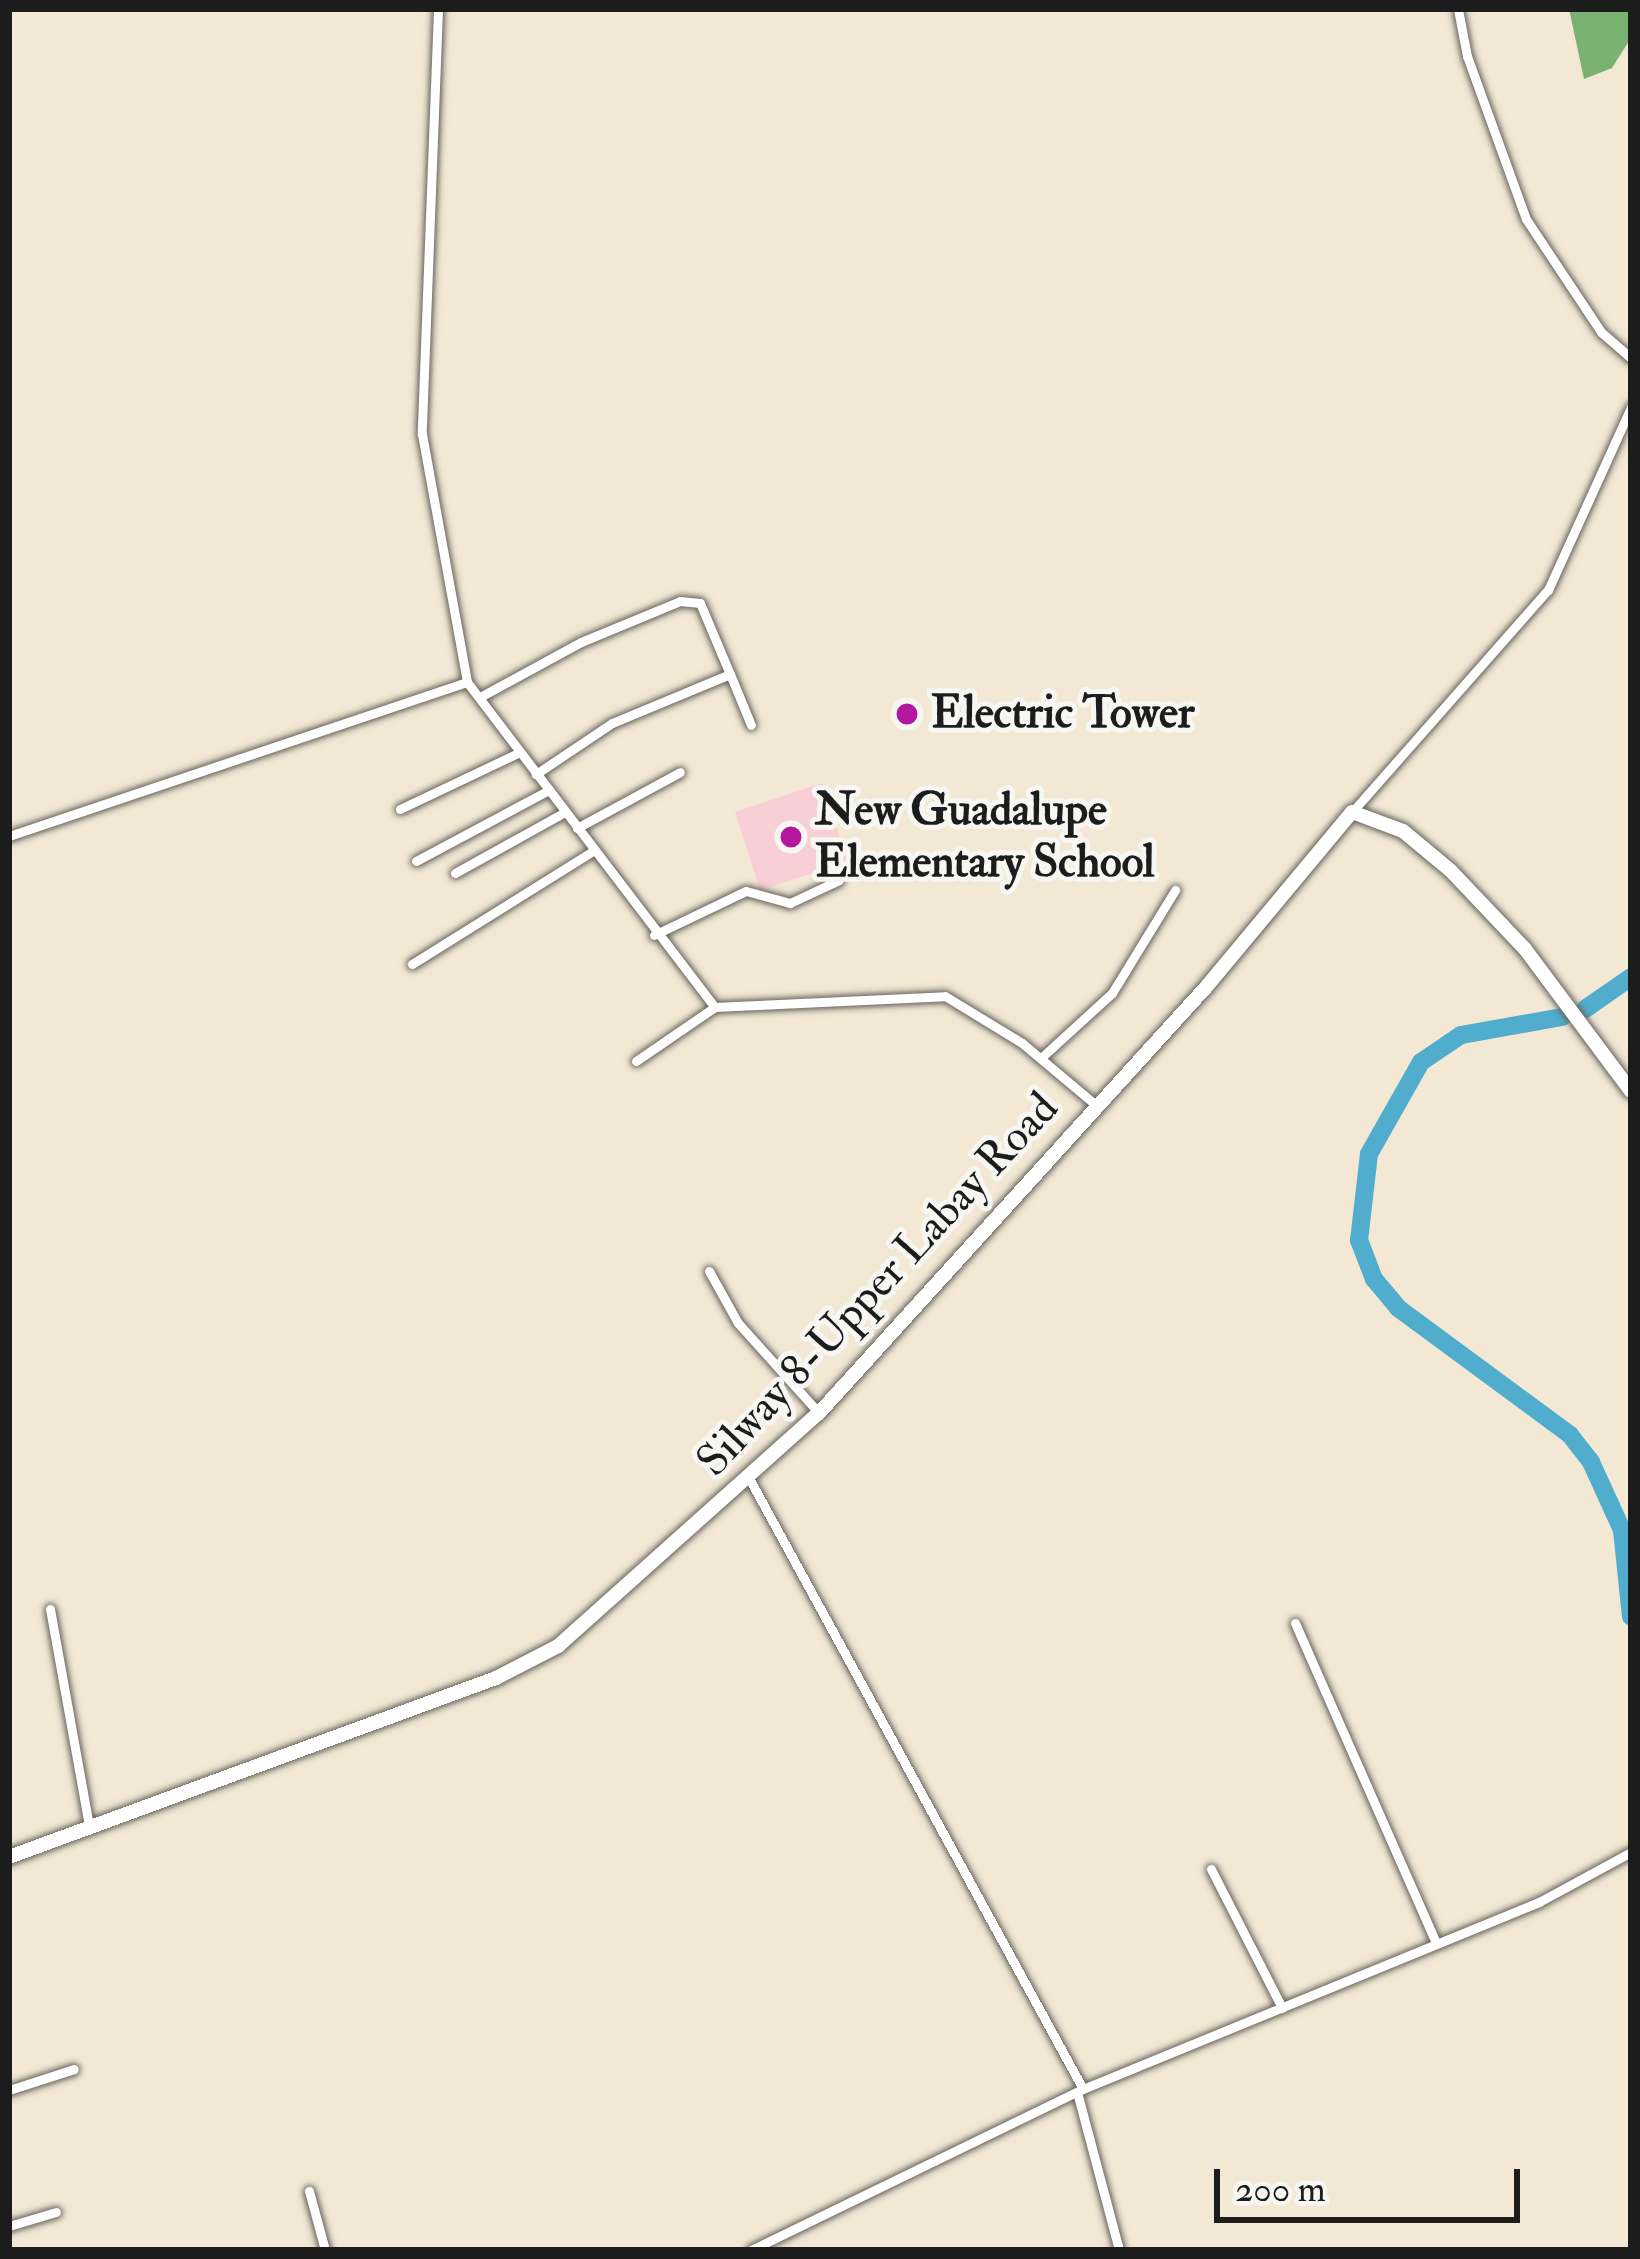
<!DOCTYPE html>
<style>
body{margin:0}
#map{position:relative;width:1640px;height:2259px;overflow:hidden;background:#f2e8d4;font-family:"IM FELL Double Pica",serif}
div>[style]{position:absolute}
.built>*{inset:0;background:#f7cfd4}
.forest>*{inset:0;background:#7ab271}
.river>*{height:18px;margin:-9px;padding:0 9px;transform-origin:9px;border-radius:9px;background:#50adce}
.roads{filter:drop-shadow(0 0 3px #67635c) drop-shadow(0 0 3px #67635c)}
.minor>*{height:9px;margin:-4.5px;padding:0 4.5px;transform-origin:4.5px;border-radius:4.5px;background:#fff}
.secondary>*{height:14px;margin:-7px;padding:0 7px;transform-origin:7px;border-radius:7px;background:#fff}
.dots>*{width:33px;height:33px;translate:-50% -50%;box-sizing:border-box;border:6px solid #f6f6f2;border-radius:50%}
span{translate:-50% -50%;white-space:nowrap;text-align:center;line-height:1.15;-webkit-text-stroke:10px #f6f6f2;paint-order:stroke}
.poi-label{font-size:45px;color:#1c1c1c;font-weight:700}
.left{translate:0 -50%;text-align:left}
.street-label{font-size:45px;color:#1c1c1c}
.frame{position:absolute;inset:0;border:12px solid #1c1c1c;pointer-events:none}
.scale{position:absolute;left:1214px;top:2169px;width:306px;height:54px;box-sizing:border-box;border:6px solid #1c1c1c;border-top:0;padding-left:15px;font-size:36px;line-height:42px;white-space:nowrap;color:#1c1c1c;-webkit-text-stroke:9px #f6f6f2;paint-order:stroke}
</style>
<div id="map">
<div class="built">
<i style="clip-path:polygon(822px 783px,848px 862px,760px 890px,735px 812px)"></i>
</div>
<div class="forest">
<i style="clip-path:polygon(1569px 9px,1631px 9px,1631px 38px,1612px 68px,1584px 79px)"></i>
</div>
<div class="river">
<i style="left:1585px;top:1009px;width:56px;rotate:-34.8deg"></i>
<i style="left:1562px;top:1017px;width:103px;rotate:169.9deg"></i>
<i style="left:1461px;top:1035px;width:48px;rotate:146deg"></i>
<i style="left:1421px;top:1062px;width:106px;rotate:119.5deg"></i>
<i style="left:1369px;top:1154px;width:87px;rotate:96.6deg"></i>
<i style="left:1359px;top:1240px;width:42px;rotate:69deg"></i>
<i style="left:1374px;top:1279px;width:38px;rotate:50deg"></i>
<i style="left:1398px;top:1308px;width:214px;rotate:36.4deg"></i>
<i style="left:1570px;top:1435px;width:34px;rotate:52deg"></i>
<i style="left:1591px;top:1462px;width:75px;rotate:65.5deg"></i>
<i style="left:1622px;top:1530px;width:87px;rotate:84.1deg"></i>
</div>
<div class="roads">
<div class="minor">
<i style="left:438px;top:9px;width:425px;rotate:92.2deg"></i>
<i style="left:422px;top:434px;width:252px;rotate:79.7deg"></i>
<i style="left:467px;top:682px;width:409px;rotate:52.7deg"></i>
<i style="left:715px;top:1007px;width:230px;rotate:-2.7deg"></i>
<i style="left:945px;top:996px;width:90px;rotate:31.4deg"></i>
<i style="left:1022px;top:1043px;width:97px;rotate:40deg"></i>
<i style="left:1458px;top:9px;width:48px;rotate:79.2deg"></i>
<i style="left:1467px;top:56px;width:173px;rotate:70.1deg"></i>
<i style="left:1526px;top:219px;width:136px;rotate:56.4deg"></i>
<i style="left:1601px;top:332px;width:40px;rotate:41deg"></i>
<i style="left:730px;top:674px;width:55px;rotate:67.6deg"></i>
<i style="left:480px;top:697px;width:115px;rotate:-28.6deg"></i>
<i style="left:581px;top:642px;width:107px;rotate:-22.5deg"></i>
<i style="left:680px;top:601px;width:20px;rotate:6deg"></i>
<i style="left:700px;top:603px;width:77px;rotate:67.1deg"></i>
<i style="left:730px;top:674px;width:128px;rotate:157.4deg"></i>
<i style="left:612px;top:723px;width:92px;rotate:146.1deg"></i>
<i style="left:400px;top:809px;width:133px;rotate:-25.4deg"></i>
<i style="left:1352px;top:812px;width:296px;rotate:-48.6deg"></i>
<i style="left:1548px;top:590px;width:201px;rotate:-65.6deg"></i>
<i style="left:577px;top:828px;width:117px;rotate:-28.5deg"></i>
<i style="left:9px;top:836px;width:483px;rotate:-18.6deg"></i>
<i style="left:416px;top:861px;width:151px;rotate:-28.1deg"></i>
<i style="left:455px;top:873px;width:126px;rotate:-29deg"></i>
<i style="left:654px;top:935px;width:102px;rotate:-25.6deg"></i>
<i style="left:746px;top:891px;width:46px;rotate:15.3deg"></i>
<i style="left:790px;top:903px;width:54px;rotate:-25.1deg"></i>
<i style="left:412px;top:964px;width:213px;rotate:-32deg"></i>
<i style="left:1042px;top:1057px;width:95px;rotate:-42.4deg"></i>
<i style="left:1112px;top:993px;width:121px;rotate:-58.5deg"></i>
<i style="left:636px;top:1061px;width:96px;rotate:-34.4deg"></i>
<i style="left:709px;top:1271px;width:60px;rotate:60.9deg"></i>
<i style="left:738px;top:1323px;width:121px;rotate:48deg"></i>
<i style="left:750px;top:1480px;width:694px;rotate:61.33deg"></i>
<i style="left:50px;top:1609px;width:219px;rotate:79.8deg"></i>
<i style="left:1295px;top:1623px;width:350px;rotate:66.2deg"></i>
<i style="left:1211px;top:1869px;width:156px;rotate:62.9deg"></i>
<i style="left:9px;top:2090px;width:68px;rotate:-17.9deg"></i>
<i style="left:1077px;top:2092px;width:163px;rotate:75.1deg"></i>
<i style="left:309px;top:2191px;width:61px;rotate:74.8deg"></i>
<i style="left:9px;top:2226px;width:49px;rotate:-16.6deg"></i>
<i style="left:751px;top:2250px;width:369px;rotate:-25.9deg"></i>
<i style="left:1083px;top:2089px;width:493px;rotate:-22.3deg"></i>
<i style="left:1539px;top:1902px;width:105px;rotate:-28.5deg"></i>
</div>
<div class="secondary">
<i style="left:9px;top:1857px;width:519px;rotate:-20.18deg"></i>
<i style="left:496px;top:1678px;width:70px;rotate:-27.3deg"></i>
<i style="left:558px;top:1646px;width:350px;rotate:-41.8deg"></i>
<i style="left:819px;top:1413px;width:577px;rotate:-47.74deg"></i>
<i style="left:1207px;top:986px;width:226px;rotate:-50.2deg"></i>
<i style="left:1352px;top:812px;width:54px;rotate:20.4deg"></i>
<i style="left:1403px;top:831px;width:62px;rotate:39.8deg"></i>
<i style="left:1451px;top:871px;width:108px;rotate:46.5deg"></i>
<i style="left:1525px;top:949px;width:177px;rotate:53.3deg"></i>
</div>
</div>
<div class="dots">
<i style="left:907px;top:714px;background:#b5179e"></i>
<i style="left:791px;top:837px;background:#b5179e"></i>
</div>
<div class="poi-label">
<span class="left" style="left:931px;top:714px">Electric Tower</span>
<span class="left" style="left:815px;top:837px">New Guadalupe<br>Elementary School</span>
</div>
<div class="street-label">
<span style="left:878px;top:1285px;rotate:-47deg">Silway 8-Upper Labay Road</span>
</div>
<div class="frame"></div>
<div class="scale">200 m</div>
</div>
